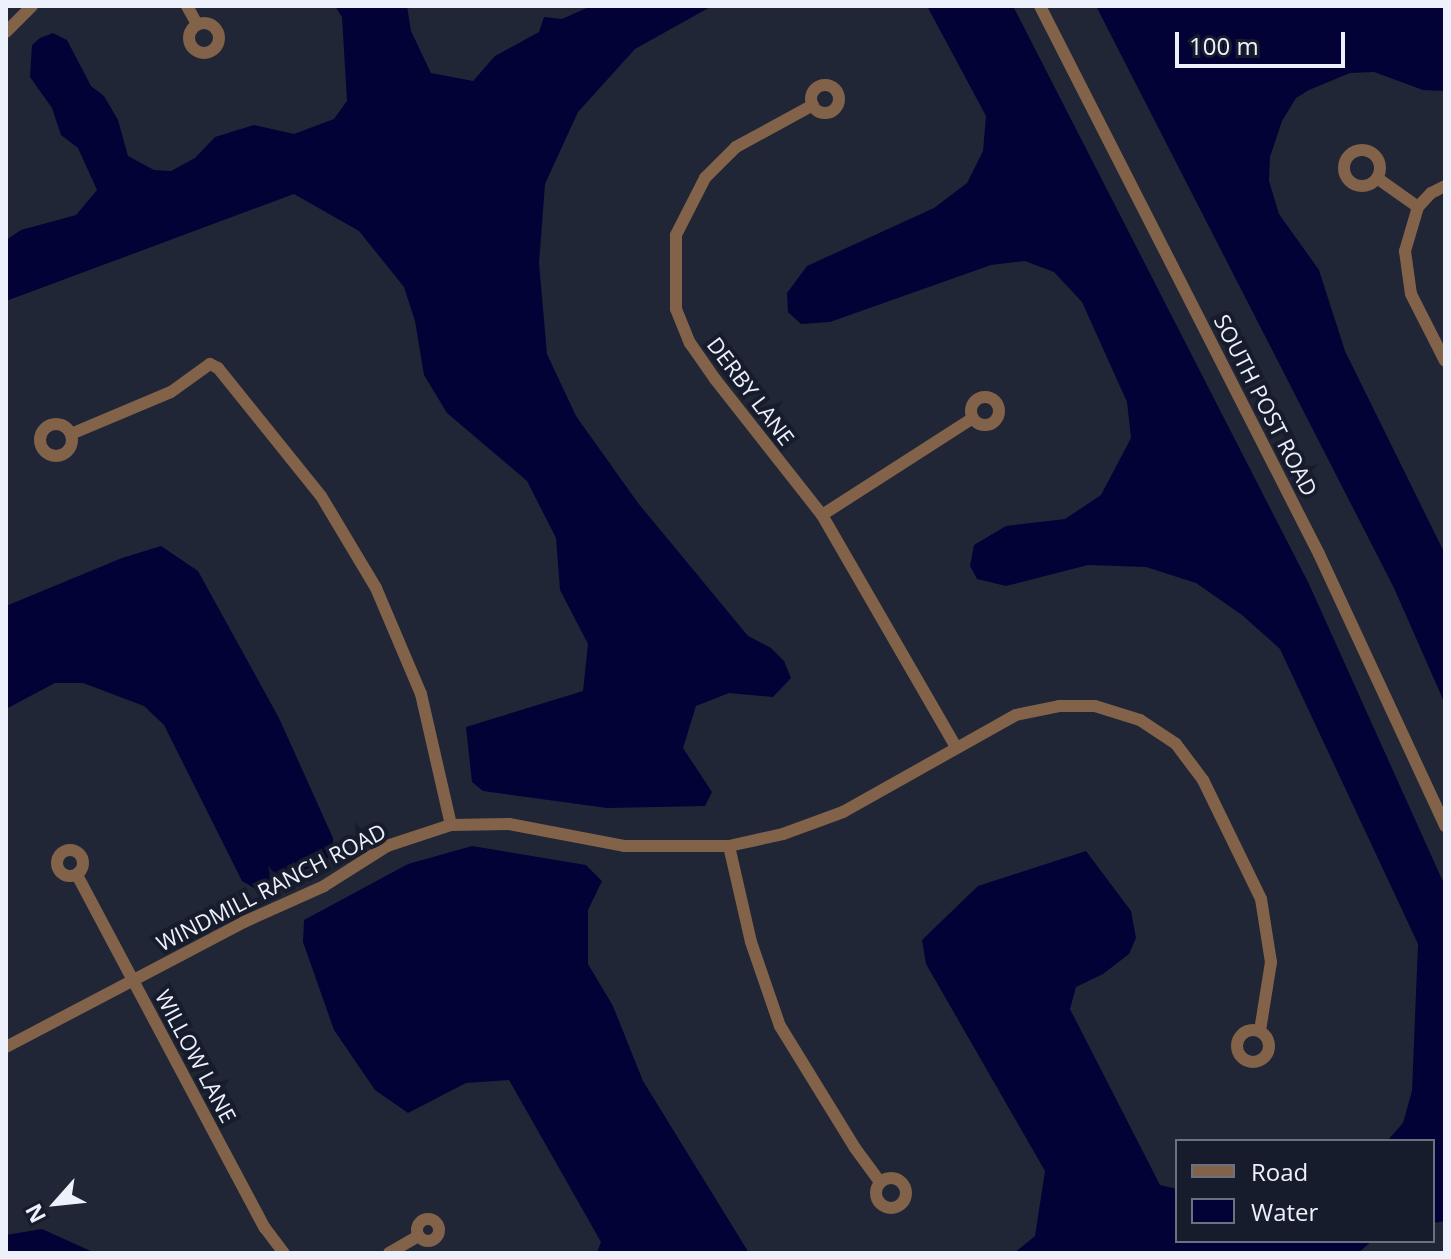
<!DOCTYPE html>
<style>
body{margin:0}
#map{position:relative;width:1451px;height:1259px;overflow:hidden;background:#202636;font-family:"Open Sans",sans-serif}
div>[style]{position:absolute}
.water>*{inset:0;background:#030237}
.minor>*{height:12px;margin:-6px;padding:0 6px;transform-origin:6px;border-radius:6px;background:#826249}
.minor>.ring{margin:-6px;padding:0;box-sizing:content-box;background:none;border:12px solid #826249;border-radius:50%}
span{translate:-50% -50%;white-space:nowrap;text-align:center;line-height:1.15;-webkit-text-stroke:8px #171c2c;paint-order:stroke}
.street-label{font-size:22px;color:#ecf1fc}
.frame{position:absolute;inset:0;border:8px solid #ecf1fc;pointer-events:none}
.legend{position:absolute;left:1175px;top:1139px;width:260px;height:104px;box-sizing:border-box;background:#171c2c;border:2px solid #6c717f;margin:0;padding:10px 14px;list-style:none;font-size:24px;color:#ecf1fc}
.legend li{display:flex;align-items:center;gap:16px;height:40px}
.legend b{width:40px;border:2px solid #6c717f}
.north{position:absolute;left:16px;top:1163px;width:80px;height:80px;-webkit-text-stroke:6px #171c2c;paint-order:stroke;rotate:243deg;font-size:22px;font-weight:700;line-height:32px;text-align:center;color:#ecf1fc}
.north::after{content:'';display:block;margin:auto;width:28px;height:36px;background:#ecf1fc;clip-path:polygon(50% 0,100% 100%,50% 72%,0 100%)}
.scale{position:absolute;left:1175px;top:32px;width:170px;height:36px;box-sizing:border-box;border:4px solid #ecf1fc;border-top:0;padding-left:10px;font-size:24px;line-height:28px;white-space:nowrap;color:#ecf1fc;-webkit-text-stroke:6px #171c2c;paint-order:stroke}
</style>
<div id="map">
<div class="water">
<i style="clip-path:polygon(335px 6px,407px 6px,411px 31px,431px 73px,473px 81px,495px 56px,539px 32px,544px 17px,562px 19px,591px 6px,712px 6px,635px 49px,578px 112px,545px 184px,539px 263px,547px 354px,576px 416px,638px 503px,748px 636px,771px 648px,784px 661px,791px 678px,773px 697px,729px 693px,696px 706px,683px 748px,712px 792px,705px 806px,607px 808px,483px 791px,472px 782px,466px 727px,583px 691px,588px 644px,560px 590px,556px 538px,527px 481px,447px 413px,424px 375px,415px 321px,404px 287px,359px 231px,294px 194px,6px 301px,6px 240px,21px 230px,76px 215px,97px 190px,78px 148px,61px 135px,52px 108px,30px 77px,32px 45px,40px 38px,53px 33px,67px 40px,91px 86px,104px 96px,118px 120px,128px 156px,154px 170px,171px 171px,195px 158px,215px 137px,254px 125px,294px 134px,334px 119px,347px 101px,342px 17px)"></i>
<i style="clip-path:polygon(927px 6px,1013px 6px,1309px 584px,1445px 886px,1445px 1221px,1433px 1223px,1433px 1141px,1387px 1141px,1403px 1123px,1412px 1091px,1418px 944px,1280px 649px,1242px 615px,1196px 583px,1146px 567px,1088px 565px,1006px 586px,977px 579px,970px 566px,974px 545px,1006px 526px,1065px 519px,1101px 495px,1131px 438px,1127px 402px,1082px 302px,1054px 272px,1025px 261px,991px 265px,830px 322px,801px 324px,788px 312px,787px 293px,807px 266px,934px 208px,967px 183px,983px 151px,986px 116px)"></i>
<i style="clip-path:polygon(1096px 6px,1445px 6px,1445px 91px,1423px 90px,1374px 72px,1350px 73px,1309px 90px,1296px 98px,1282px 121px,1270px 157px,1269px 181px,1279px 214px,1319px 270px,1345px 351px,1445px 554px,1445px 704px,1394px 588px)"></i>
<i style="clip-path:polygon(161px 546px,198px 571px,279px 718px,333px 838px,332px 856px,261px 892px,242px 881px,164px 725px,144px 706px,83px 683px,55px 683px,6px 709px,6px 606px,122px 558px)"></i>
<i style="clip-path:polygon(472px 846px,586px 865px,602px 881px,588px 910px,588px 964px,613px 1006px,643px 1081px,749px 1253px,597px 1253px,601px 1242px,509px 1080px,466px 1083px,408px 1113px,375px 1090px,334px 1030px,303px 942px,304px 920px,408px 864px)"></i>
<i style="clip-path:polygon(1086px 851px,1131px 911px,1136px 938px,1129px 954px,1103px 974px,1076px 987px,1070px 1009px,1160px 1185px,1177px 1189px,1177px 1241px,1372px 1241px,1358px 1253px,1014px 1253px,1035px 1236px,1045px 1171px,926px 964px,922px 940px,978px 886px)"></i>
<i style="clip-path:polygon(42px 1229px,95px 1253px,6px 1253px,6px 1235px)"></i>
</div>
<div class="minor">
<i style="left:187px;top:6px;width:21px;rotate:61deg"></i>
<i style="left:1040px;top:6px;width:615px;rotate:63.02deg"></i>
<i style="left:1319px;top:554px;width:300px;rotate:65.1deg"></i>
<i class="ring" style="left:189px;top:23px;width:18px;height:18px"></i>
<i style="left:6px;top:32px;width:37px;rotate:-45deg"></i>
<i class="ring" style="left:811px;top:85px;width:16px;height:16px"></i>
<i style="left:813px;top:105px;width:88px;rotate:151.4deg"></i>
<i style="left:736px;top:147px;width:44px;rotate:135deg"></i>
<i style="left:705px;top:178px;width:64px;rotate:117deg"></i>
<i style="left:676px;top:235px;width:74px;rotate:90deg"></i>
<i style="left:676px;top:309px;width:37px;rotate:68deg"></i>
<i style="left:690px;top:343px;width:44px;rotate:55.2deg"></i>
<i style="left:715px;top:379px;width:173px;rotate:51.8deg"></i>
<i style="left:822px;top:515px;width:268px;rotate:60deg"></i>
<i class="ring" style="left:1344px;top:150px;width:24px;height:24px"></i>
<i style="left:1377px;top:178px;width:50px;rotate:35.3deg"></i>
<i style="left:1445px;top:186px;width:16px;rotate:153deg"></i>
<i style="left:1431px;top:193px;width:19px;rotate:133deg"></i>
<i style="left:1418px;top:207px;width:46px;rotate:106.5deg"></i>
<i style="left:1405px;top:251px;width:43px;rotate:82.1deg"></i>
<i style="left:1411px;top:294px;width:75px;rotate:63.1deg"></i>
<i class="ring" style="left:971px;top:397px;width:16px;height:16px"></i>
<i class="ring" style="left:40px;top:424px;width:20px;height:20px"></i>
<i style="left:71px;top:434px;width:108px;rotate:-22.8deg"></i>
<i style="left:171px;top:392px;width:48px;rotate:-35.7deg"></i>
<i style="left:210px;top:364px;width:9px;rotate:27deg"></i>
<i style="left:218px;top:368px;width:164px;rotate:51.2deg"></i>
<i style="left:321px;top:496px;width:107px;rotate:59.1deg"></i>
<i style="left:376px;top:588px;width:115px;rotate:67deg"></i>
<i style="left:421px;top:694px;width:134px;rotate:77.1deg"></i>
<i style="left:822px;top:515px;width:179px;rotate:-32.7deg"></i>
<i style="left:729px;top:846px;width:98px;rotate:77.1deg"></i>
<i style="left:751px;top:942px;width:89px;rotate:71deg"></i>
<i style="left:780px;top:1026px;width:143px;rotate:58.4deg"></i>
<i style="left:855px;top:1148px;width:42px;rotate:53.7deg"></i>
<i class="ring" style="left:57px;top:850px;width:14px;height:14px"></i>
<i style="left:77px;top:875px;width:400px;rotate:62deg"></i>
<i style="left:265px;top:1228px;width:31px;rotate:53deg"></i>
<i class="ring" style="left:1237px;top:1030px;width:20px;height:20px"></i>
<i style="left:6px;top:1047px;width:269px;rotate:-27.7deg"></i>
<i style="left:244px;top:922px;width:88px;rotate:-24.2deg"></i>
<i style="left:324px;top:886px;width:75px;rotate:-32.4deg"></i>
<i style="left:387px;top:846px;width:67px;rotate:-18.2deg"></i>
<i style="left:451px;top:825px;width:58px;rotate:-1deg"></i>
<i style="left:509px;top:824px;width:117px;rotate:10.8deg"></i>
<i style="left:624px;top:846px;width:105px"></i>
<i style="left:729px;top:846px;width:55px;rotate:-12.5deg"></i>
<i style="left:783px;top:834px;width:64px;rotate:-20.1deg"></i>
<i style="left:843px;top:812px;width:198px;rotate:-29.3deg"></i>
<i style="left:1016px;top:715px;width:44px;rotate:-11.8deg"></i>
<i style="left:1059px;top:706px;width:36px"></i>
<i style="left:1095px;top:706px;width:47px;rotate:17.3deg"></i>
<i style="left:1140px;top:720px;width:43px;rotate:33.7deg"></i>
<i style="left:1176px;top:744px;width:45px;rotate:53.1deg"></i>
<i style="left:1203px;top:780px;width:132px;rotate:64deg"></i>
<i style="left:1261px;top:899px;width:64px;rotate:81deg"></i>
<i style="left:1271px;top:962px;width:70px;rotate:99.1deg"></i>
<i class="ring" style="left:876px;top:1178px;width:18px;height:18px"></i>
<i class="ring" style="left:417px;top:1219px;width:10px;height:10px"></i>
<i style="left:389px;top:1253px;width:34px;rotate:-30deg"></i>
</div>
<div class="street-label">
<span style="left:751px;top:391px;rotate:53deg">DERBY LANE</span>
<span style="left:1266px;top:405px;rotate:63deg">SOUTH POST ROAD</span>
<span style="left:271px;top:887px;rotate:-27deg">WINDMILL RANCH ROAD</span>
<span style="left:196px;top:1056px;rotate:62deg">WILLOW LANE</span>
</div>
<div class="frame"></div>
<ul class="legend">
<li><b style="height:10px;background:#826249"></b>Road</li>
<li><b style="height:22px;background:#030237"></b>Water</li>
</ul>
<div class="north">N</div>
<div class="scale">100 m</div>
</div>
